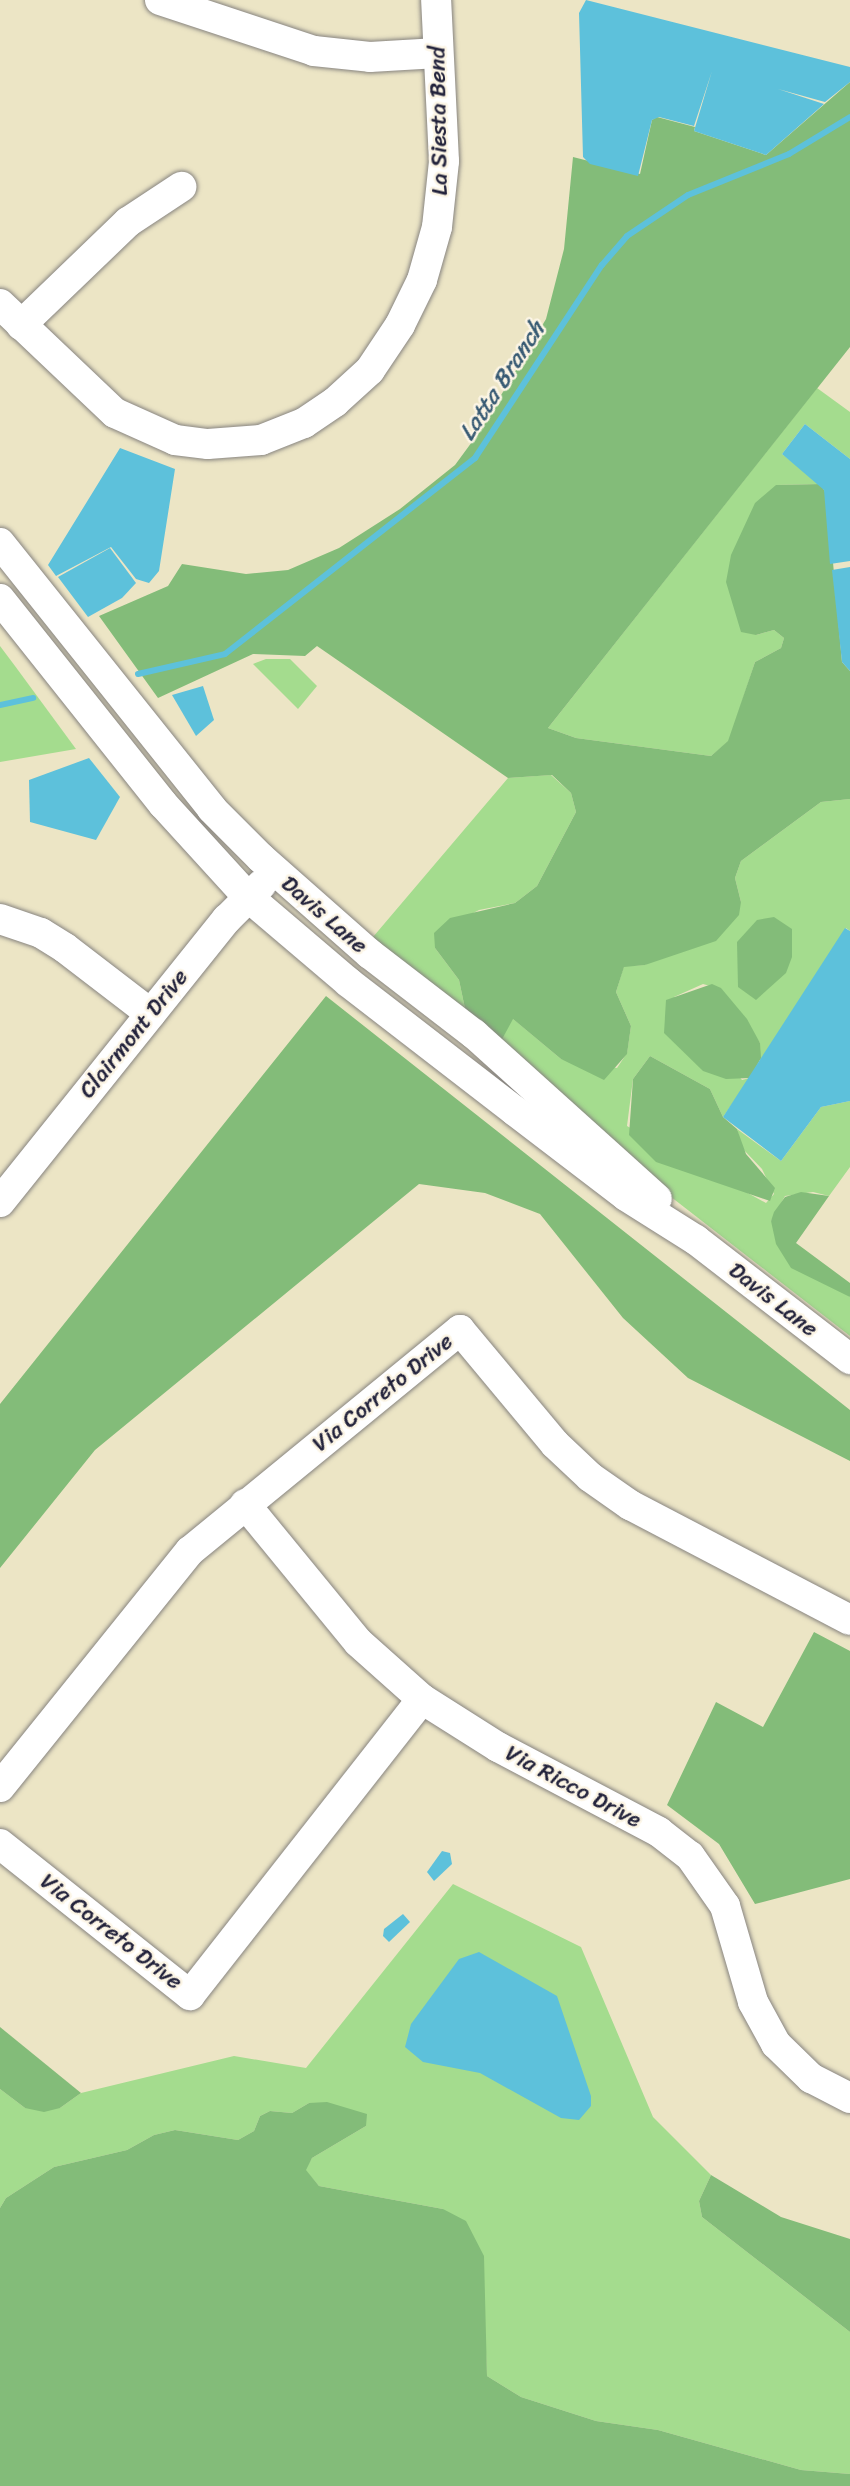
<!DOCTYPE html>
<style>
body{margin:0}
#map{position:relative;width:850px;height:2486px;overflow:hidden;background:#ece5c5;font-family:Sriracha,sans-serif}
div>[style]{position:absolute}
.green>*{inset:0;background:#a4dc8e}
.forest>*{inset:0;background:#83bc79}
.water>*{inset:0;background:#5dc1db}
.stream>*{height:6px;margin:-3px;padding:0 3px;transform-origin:3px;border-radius:3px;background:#5dc1db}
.roads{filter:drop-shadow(0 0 2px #878480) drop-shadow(0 0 2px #878480)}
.minor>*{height:30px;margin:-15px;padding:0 15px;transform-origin:15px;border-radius:15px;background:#fff}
span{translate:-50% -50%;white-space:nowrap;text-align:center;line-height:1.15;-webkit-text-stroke:5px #fcf5e5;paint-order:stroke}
.street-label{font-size:23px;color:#22223b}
.water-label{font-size:24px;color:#375a73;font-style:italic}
</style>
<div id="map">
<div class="green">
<i style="clip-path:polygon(817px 388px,850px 412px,850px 459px,805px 424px,782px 454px,821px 484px,776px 485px,756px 635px,774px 630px,784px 638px,781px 648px,755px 662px,729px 741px,711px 756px,576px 738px,548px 728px)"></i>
<i style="clip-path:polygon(0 646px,15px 666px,76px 749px,0 762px)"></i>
<i style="clip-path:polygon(266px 659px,290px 659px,317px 686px,298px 709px,253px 664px)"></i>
<i style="clip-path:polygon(551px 775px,571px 793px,576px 812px,537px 886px,515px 903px,479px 910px,435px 933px,435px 948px,459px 980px,467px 1018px,373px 937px,508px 778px)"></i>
<i style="clip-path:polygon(850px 799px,850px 931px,846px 928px,774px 1043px,760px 1063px,760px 1043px,721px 989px,703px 984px,674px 997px,742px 1080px,750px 1078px,723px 1117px,710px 1089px,650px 1056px,633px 1079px,627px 1126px,766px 1203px,774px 1194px,762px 1169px,742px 1148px,737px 1129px,781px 1161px,821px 1107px,850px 1101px,850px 1167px,829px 1196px,813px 1192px,785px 1196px,771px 1221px,850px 1297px,850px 1336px,666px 1193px,499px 1045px,512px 1018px,561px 1059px,617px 1068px,627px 1053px,631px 1026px,616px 992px,624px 966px,645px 965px,741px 902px,735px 878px,741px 861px,821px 802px)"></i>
<i style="clip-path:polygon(453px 1884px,581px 1947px,653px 2117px,711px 2175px,699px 2201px,702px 2217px,850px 2332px,850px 2474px,801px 2470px,658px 2430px,596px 2421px,521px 2397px,487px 2376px,485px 2329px,443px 2209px,319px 2186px,305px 2170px,312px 2158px,366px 2126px,309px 2103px,292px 2113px,270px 2111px,260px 2116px,254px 2131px,238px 2140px,175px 2130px,154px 2135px,127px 2150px,54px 2167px,6px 2198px,0 2208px,0 2089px,25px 2108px,60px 2108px,81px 2093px,234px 2056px,306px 2068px)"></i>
</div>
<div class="forest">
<i style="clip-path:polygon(850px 82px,850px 347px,548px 728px,576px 738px,711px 756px,728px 741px,755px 662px,781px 648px,784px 638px,774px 630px,756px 635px,741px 632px,726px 582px,731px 555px,755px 503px,776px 485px,821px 484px,827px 496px,842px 662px,850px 671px,850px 799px,821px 802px,741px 861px,735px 878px,741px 902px,739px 915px,716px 941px,645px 965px,624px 967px,616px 992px,631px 1026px,627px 1054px,604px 1080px,561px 1059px,513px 1019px,499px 1045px,467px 1018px,459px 980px,435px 948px,434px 933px,450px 918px,515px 903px,537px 886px,576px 812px,571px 793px,552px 775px,508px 778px,317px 646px,305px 656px,253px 654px,158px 698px,99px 616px,168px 586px,182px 564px,246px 574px,288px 570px,339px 548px,400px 509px,455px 465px,480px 431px,546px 319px,564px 249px,573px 157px,640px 174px,652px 120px,657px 117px,695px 127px,694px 131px,766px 155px)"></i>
<i style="clip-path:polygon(774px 917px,792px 929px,792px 957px,786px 973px,756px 1000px,738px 987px,737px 942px,757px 920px)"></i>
<i style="clip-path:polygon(712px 984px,721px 988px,747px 1019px,760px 1043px,761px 1058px,750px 1078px,726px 1079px,703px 1071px,664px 1033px,666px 1000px)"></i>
<i style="clip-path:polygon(326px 996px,850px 1410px,850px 1461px,688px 1378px,623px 1318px,540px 1214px,485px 1193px,419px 1184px,95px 1450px,0 1568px,0 1404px)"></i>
<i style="clip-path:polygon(650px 1056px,710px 1089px,723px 1117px,737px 1129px,746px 1154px,775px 1188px,770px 1201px,656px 1162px,629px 1135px,633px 1079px)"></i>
<i style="clip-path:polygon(801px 1192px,829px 1196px,796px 1243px,850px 1283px,850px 1297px,791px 1268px,776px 1244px,771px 1221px,774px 1212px,785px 1197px)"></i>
<i style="clip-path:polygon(814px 1632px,850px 1651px,850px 1879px,755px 1904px,719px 1844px,667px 1805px,716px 1702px,763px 1727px)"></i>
<i style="clip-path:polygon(0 2027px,81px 2093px,60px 2108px,44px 2112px,25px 2108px,0 2089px)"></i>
<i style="clip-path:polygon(327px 2102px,367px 2114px,366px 2126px,312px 2158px,306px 2170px,319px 2186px,443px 2209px,466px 2221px,484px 2256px,487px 2376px,521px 2397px,596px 2421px,658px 2430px,801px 2470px,850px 2474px,850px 2486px,0 2486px,0 2208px,6px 2198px,54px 2167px,127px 2150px,154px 2135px,175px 2130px,238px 2140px,254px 2131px,260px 2116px,270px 2111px,292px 2113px,309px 2103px)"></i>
<i style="clip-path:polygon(711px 2175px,781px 2217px,850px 2239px,850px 2332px,702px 2217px,699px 2201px)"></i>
</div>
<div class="water">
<i style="clip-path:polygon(586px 0,850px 67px,850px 82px,825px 102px,778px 89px,824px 104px,766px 155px,694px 131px,712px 71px,694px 126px,659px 117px,652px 120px,638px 176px,590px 164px,583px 157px,579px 13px)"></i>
<i style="clip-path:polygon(805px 424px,850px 459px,850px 561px,830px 564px,824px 490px,782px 454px)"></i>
<i style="clip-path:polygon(120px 448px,175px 469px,159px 571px,149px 583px,136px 579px,111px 547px,56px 576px,48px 565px)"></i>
<i style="clip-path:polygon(110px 548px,136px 583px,122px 598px,88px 617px,58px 577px)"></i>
<i style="clip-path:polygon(850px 567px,850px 671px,842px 662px,832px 570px)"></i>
<i style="clip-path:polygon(203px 686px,214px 720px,196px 736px,172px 695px)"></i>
<i style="clip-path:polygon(89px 758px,120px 797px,96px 840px,30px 822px,29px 780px)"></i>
<i style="clip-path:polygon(845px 928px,850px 931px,850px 1101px,821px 1107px,781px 1161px,723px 1117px)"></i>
<i style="clip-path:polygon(442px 1851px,450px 1853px,452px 1864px,434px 1881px,427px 1872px)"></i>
<i style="clip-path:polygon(403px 1914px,410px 1922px,389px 1942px,383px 1936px,384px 1929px)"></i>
<i style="clip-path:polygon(479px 1952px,557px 1996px,591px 2096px,591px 2106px,579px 2120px,561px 2118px,480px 2073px,423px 2062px,405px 2047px,411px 2024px,459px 1959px)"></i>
</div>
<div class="stream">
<i style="left:138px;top:674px;width:89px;rotate:-12.9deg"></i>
<i style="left:225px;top:654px;width:318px;rotate:-38.1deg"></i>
<i style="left:475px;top:458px;width:231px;rotate:-56.7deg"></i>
<i style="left:602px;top:265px;width:38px;rotate:-49deg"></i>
<i style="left:627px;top:236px;width:73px;rotate:-33.9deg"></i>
<i style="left:688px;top:195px;width:109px;rotate:-22.1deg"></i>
<i style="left:789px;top:154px;width:71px;rotate:-31.2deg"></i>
<i style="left:0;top:705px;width:34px;rotate:-12deg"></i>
</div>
<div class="roads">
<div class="minor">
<i style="left:160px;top:0;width:162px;rotate:18.3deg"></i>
<i style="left:314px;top:51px;width:56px;rotate:6.1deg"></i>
<i style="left:370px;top:57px;width:68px;rotate:-3.4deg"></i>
<i style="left:0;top:304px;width:158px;rotate:43.5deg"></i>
<i style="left:115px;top:413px;width:66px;rotate:24.2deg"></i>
<i style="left:175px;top:440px;width:33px;rotate:7deg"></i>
<i style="left:208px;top:444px;width:53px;rotate:-4.3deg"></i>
<i style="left:261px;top:440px;width:46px;rotate:-21.6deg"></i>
<i style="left:304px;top:423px;width:37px;rotate:-34deg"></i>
<i style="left:335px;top:402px;width:47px;rotate:-42.4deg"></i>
<i style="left:370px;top:370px;width:54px;rotate:-56.3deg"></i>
<i style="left:400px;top:325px;width:50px;rotate:-63.9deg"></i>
<i style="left:422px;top:280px;width:55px;rotate:-74.2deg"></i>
<i style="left:437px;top:227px;width:66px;rotate:-83.9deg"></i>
<i style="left:444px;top:161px;width:161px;rotate:-92.8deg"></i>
<i style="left:21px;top:325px;width:149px;rotate:-43.9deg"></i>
<i style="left:128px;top:222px;width:64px;rotate:-33.4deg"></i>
<i style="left:0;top:543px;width:340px;rotate:51.4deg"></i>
<i style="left:212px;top:809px;width:69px;rotate:45deg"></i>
<i style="left:261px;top:858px;width:145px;rotate:41.4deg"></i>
<i style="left:370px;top:954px;width:131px;rotate:37.6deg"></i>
<i style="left:474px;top:1034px;width:246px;rotate:42deg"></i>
<i style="left:0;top:599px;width:262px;rotate:51.5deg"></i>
<i style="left:163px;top:804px;width:125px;rotate:47.6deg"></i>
<i style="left:247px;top:896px;width:133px;rotate:40.4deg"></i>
<i style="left:348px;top:982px;width:211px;rotate:37.7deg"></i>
<i style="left:515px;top:1111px;width:140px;rotate:37.4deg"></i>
<i style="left:626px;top:1196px;width:83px;rotate:32.2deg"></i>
<i style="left:696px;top:1240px;width:195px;rotate:37.7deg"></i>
<i style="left:0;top:919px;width:43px;rotate:18.9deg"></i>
<i style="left:41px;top:933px;width:28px;rotate:32deg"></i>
<i style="left:65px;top:948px;width:108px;rotate:37.5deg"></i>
<i style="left:0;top:1202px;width:363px;rotate:-51.3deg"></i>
<i style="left:227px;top:919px;width:49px;rotate:-45deg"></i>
<i style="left:245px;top:1504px;width:178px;rotate:50.7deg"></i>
<i style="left:358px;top:1642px;width:86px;rotate:41.7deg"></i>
<i style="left:422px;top:1699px;width:90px;rotate:32.3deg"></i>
<i style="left:498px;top:1747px;width:182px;rotate:27.8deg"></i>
<i style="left:659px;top:1832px;width:39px;rotate:38deg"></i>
<i style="left:690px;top:1856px;width:61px;rotate:55deg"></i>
<i style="left:725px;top:1906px;width:100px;rotate:73.7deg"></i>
<i style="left:753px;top:2002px;width:48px;rotate:61.3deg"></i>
<i style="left:776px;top:2044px;width:49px;rotate:44.2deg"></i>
<i style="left:811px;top:2078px;width:44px;rotate:27.1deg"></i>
<i style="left:0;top:1787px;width:303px;rotate:-51.2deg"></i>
<i style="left:190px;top:1551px;width:349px;rotate:-39.3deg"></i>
<i style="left:460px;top:1330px;width:148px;rotate:50.2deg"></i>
<i style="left:555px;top:1444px;width:48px;rotate:43.3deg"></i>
<i style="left:590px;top:1477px;width:49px;rotate:35deg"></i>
<i style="left:630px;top:1505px;width:248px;rotate:27.6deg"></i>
<i style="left:0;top:1844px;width:243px;rotate:38.5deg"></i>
<i style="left:190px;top:1995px;width:376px;rotate:-51.9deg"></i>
</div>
</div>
<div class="street-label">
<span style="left:439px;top:121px;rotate:-91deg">La Siesta Bend</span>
<span style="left:324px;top:915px;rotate:41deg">Davis Lane</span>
<span style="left:134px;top:1034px;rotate:-51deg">Clairmont Drive</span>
<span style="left:773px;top:1300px;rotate:38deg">Davis Lane</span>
<span style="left:383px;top:1393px;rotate:-39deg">Via Correto Drive</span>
<span style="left:573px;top:1787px;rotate:28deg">Via Ricco Drive</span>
<span style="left:111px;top:1932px;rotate:38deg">Via Correto Drive</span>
</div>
<div class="water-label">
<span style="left:502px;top:381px;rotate:-57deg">Latta Branch</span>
</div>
</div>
